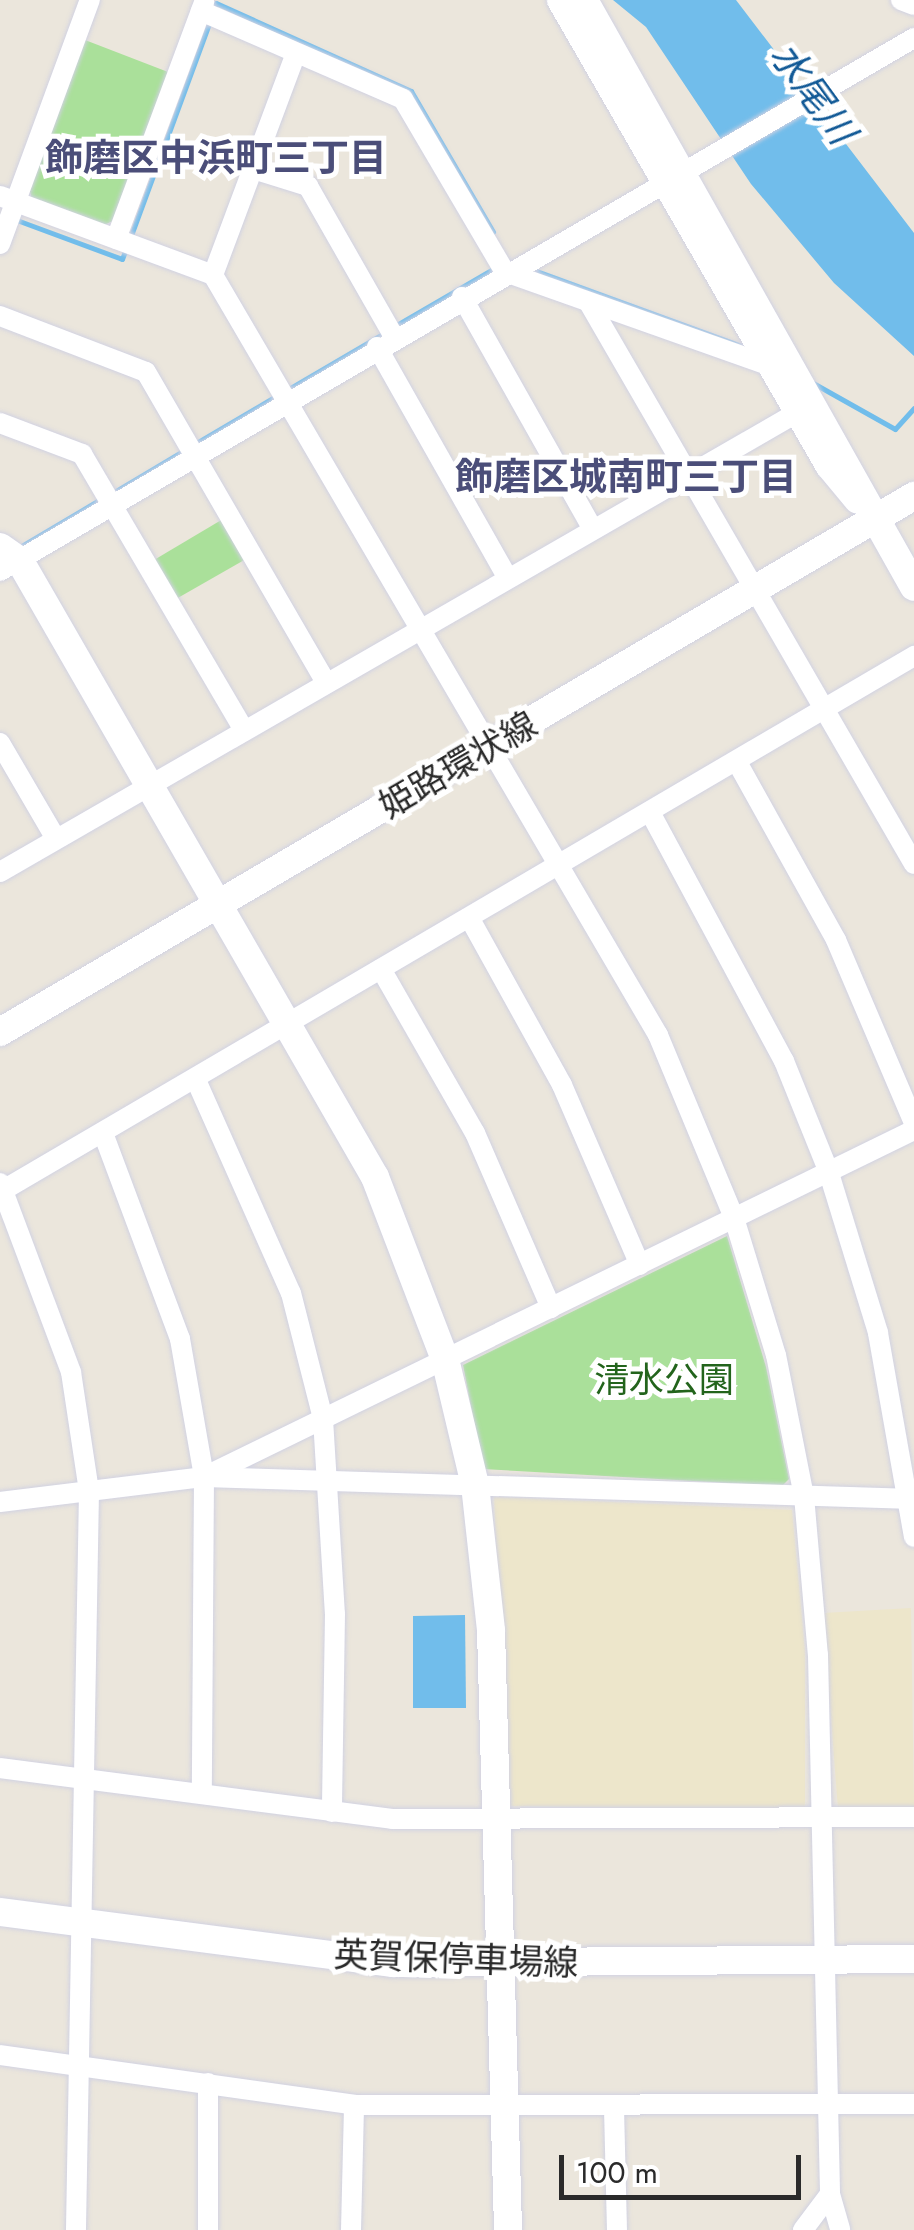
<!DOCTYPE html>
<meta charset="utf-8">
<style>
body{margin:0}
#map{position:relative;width:914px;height:2230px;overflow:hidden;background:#ebe6dc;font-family:Jost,"Noto Sans JP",sans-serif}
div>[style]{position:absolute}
.education>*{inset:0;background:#ede6cb}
.green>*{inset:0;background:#aae09a}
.water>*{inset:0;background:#71bdeb}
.stream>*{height:5px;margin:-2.5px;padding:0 2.5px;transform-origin:2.5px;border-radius:2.5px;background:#71bdeb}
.roads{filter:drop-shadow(0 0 2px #d1d2e2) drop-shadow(0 0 2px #d1d2e2)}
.street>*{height:20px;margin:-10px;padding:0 10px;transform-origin:10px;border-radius:10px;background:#fff}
.secondary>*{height:28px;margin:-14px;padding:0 14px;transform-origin:14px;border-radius:14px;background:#fff}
span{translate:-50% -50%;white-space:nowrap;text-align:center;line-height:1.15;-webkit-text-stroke:10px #fff;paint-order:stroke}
.street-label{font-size:35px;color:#2a2a2a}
.park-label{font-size:35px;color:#23641c}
.water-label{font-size:38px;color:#115996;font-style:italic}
.neighbourhood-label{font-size:38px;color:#4b4e79;font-weight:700}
.scale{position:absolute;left:559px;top:2155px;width:242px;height:45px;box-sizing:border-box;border:5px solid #2a2a2a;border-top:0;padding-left:12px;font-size:30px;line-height:35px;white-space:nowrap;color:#2a2a2a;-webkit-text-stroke:8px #fff;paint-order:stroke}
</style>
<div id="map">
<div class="education">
<i style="clip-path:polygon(494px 1497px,792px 1510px,805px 1651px,805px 1810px,507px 1806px)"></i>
<i style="clip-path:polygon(911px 1608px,914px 1807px,838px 1809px,823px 1613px)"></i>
</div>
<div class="green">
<i style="clip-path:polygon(85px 40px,168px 72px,115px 220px,104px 225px,32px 199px,29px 188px)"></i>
<i style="clip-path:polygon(223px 519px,246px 559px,176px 599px,154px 560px)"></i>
<i style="clip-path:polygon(727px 1236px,766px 1367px,789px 1479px,782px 1486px,483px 1469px,463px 1365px)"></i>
</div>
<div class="water">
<i style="clip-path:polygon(613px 0,736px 0,914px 233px,914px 356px,834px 283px,751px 184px,646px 27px)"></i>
<i style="clip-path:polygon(465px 1615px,466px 1708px,413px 1708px,413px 1616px)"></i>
</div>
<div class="stream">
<i style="left:214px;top:11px;width:8px;rotate:-76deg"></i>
<i style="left:216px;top:3px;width:214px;rotate:24.3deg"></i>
<i style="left:411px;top:91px;width:163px;rotate:59.8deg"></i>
<i style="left:14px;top:219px;width:115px;rotate:20.3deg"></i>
<i style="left:122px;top:259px;width:9px;rotate:-69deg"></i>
<i style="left:129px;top:241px;width:234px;rotate:-69.8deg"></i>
<i style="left:531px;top:269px;width:233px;rotate:20.1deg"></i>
<i style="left:395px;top:326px;width:119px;rotate:-30.2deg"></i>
<i style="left:813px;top:383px;width:94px;rotate:29.3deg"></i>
<i style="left:895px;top:429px;width:28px;rotate:-48deg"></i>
<i style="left:287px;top:390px;width:115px;rotate:-30.4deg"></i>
<i style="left:193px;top:445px;width:99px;rotate:-30.5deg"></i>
<i style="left:111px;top:494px;width:84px;rotate:-30.8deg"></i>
<i style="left:20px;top:547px;width:94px;rotate:-30.7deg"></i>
</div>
<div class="roads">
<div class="street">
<i style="left:901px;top:0;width:14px;rotate:21deg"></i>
<i style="left:201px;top:11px;width:220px;rotate:23.5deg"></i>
<i style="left:403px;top:99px;width:201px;rotate:59.5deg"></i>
<i style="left:505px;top:272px;width:284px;rotate:19.5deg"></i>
<i style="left:253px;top:169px;width:58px;rotate:17.2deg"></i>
<i style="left:308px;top:186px;width:174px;rotate:60.3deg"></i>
<i style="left:0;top:196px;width:227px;rotate:20.3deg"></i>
<i style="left:213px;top:275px;width:881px;rotate:59.65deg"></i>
<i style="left:658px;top:1035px;width:198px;rotate:67.4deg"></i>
<i style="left:734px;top:1218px;width:143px;rotate:73deg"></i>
<i style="left:776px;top:1355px;width:144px;rotate:78.8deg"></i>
<i style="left:804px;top:1496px;width:160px;rotate:85deg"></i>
<i style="left:818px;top:1655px;width:539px;rotate:88.72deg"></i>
<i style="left:830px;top:2194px;width:45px;rotate:126.9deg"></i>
<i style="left:116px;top:239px;width:253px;rotate:-69.6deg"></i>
<i style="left:0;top:244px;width:260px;rotate:-69.8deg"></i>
<i style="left:213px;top:275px;width:237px;rotate:-69.5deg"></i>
<i style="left:462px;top:297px;width:265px;rotate:60.6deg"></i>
<i style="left:589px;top:303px;width:648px;rotate:59.92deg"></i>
<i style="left:0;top:316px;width:156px;rotate:21deg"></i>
<i style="left:146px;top:372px;width:358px;rotate:59.9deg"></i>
<i style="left:377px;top:347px;width:264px;rotate:60.5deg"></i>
<i style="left:0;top:423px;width:88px;rotate:20.7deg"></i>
<i style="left:82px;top:454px;width:320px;rotate:59.6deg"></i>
<i style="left:0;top:571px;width:1058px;rotate:-30.25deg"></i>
<i style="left:0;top:743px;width:111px;rotate:59.7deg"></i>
<i style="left:737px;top:762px;width:204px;rotate:60.9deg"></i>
<i style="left:836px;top:940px;width:199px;rotate:66.9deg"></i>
<i style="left:651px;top:814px;width:281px;rotate:61.7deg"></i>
<i style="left:784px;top:1061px;width:118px;rotate:68deg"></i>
<i style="left:828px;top:1170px;width:170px;rotate:72.9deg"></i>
<i style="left:878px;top:1333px;width:207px;rotate:80deg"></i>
<i style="left:0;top:872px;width:923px;rotate:-29.95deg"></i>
<i style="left:470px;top:919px;width:190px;rotate:61deg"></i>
<i style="left:562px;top:1085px;width:196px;rotate:66.6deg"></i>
<i style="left:381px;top:969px;width:189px;rotate:60.2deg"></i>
<i style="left:475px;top:1133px;width:191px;rotate:66.5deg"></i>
<i style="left:196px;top:1080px;width:233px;rotate:66deg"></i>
<i style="left:291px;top:1293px;width:130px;rotate:75.7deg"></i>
<i style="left:323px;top:1419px;width:195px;rotate:86.5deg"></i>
<i style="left:335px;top:1614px;width:198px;rotate:90.9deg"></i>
<i style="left:103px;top:1133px;width:220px;rotate:69.5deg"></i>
<i style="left:180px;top:1339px;width:140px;rotate:80.1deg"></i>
<i style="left:204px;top:1477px;width:317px;rotate:90.4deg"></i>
<i style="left:0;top:1183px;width:202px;rotate:69.4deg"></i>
<i style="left:71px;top:1372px;width:120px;rotate:81.4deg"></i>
<i style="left:89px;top:1491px;width:739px;rotate:91.01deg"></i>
<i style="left:0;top:1192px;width:1060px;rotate:-30.39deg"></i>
<i style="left:210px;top:1474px;width:784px;rotate:-26.04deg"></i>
<i style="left:0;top:1502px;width:206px;rotate:-7deg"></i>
<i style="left:204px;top:1477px;width:710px;rotate:1.77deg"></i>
<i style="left:0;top:1768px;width:395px;rotate:7.4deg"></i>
<i style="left:392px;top:1819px;width:522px;rotate:-0.22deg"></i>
<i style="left:0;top:2055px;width:358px;rotate:8deg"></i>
<i style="left:354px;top:2105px;width:560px;rotate:-0.1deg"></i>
<i style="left:614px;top:2108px;width:122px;rotate:88.6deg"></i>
<i style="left:830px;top:2194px;width:37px;rotate:74deg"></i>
<i style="left:208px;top:2230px;width:147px;rotate:-90deg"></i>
<i style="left:351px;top:2230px;width:125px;rotate:-88.6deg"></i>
</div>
<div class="secondary">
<i style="left:561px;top:0;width:537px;rotate:60.04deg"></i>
<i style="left:829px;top:465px;width:45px;rotate:50.4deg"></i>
<i style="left:584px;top:0;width:673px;rotate:60.66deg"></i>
<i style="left:0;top:547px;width:24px;rotate:35deg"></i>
<i style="left:20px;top:561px;width:711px;rotate:60.05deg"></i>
<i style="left:375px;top:1177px;width:195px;rotate:69deg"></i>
<i style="left:445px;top:1359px;width:130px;rotate:76.6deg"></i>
<i style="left:475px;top:1485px;width:147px;rotate:83.7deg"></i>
<i style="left:491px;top:1631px;width:599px;rotate:88.37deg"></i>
<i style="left:0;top:1032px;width:1060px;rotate:-30.39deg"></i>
<i style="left:0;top:1912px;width:396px;rotate:7.4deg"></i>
<i style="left:393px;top:1963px;width:521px;rotate:-0.44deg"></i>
</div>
</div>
<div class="street-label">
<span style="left:458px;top:765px;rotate:-30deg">姫路環状線</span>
<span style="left:456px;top:1959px;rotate:2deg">英賀保停車場線</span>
</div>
<div class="park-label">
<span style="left:664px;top:1380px">清水公園</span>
</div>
<div class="water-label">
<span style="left:813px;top:93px;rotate:54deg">水尾川</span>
</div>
<div class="neighbourhood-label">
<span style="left:216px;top:158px">飾磨区中浜町三丁目</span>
<span style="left:626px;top:477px">飾磨区城南町三丁目</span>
</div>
<div class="scale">100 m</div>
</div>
